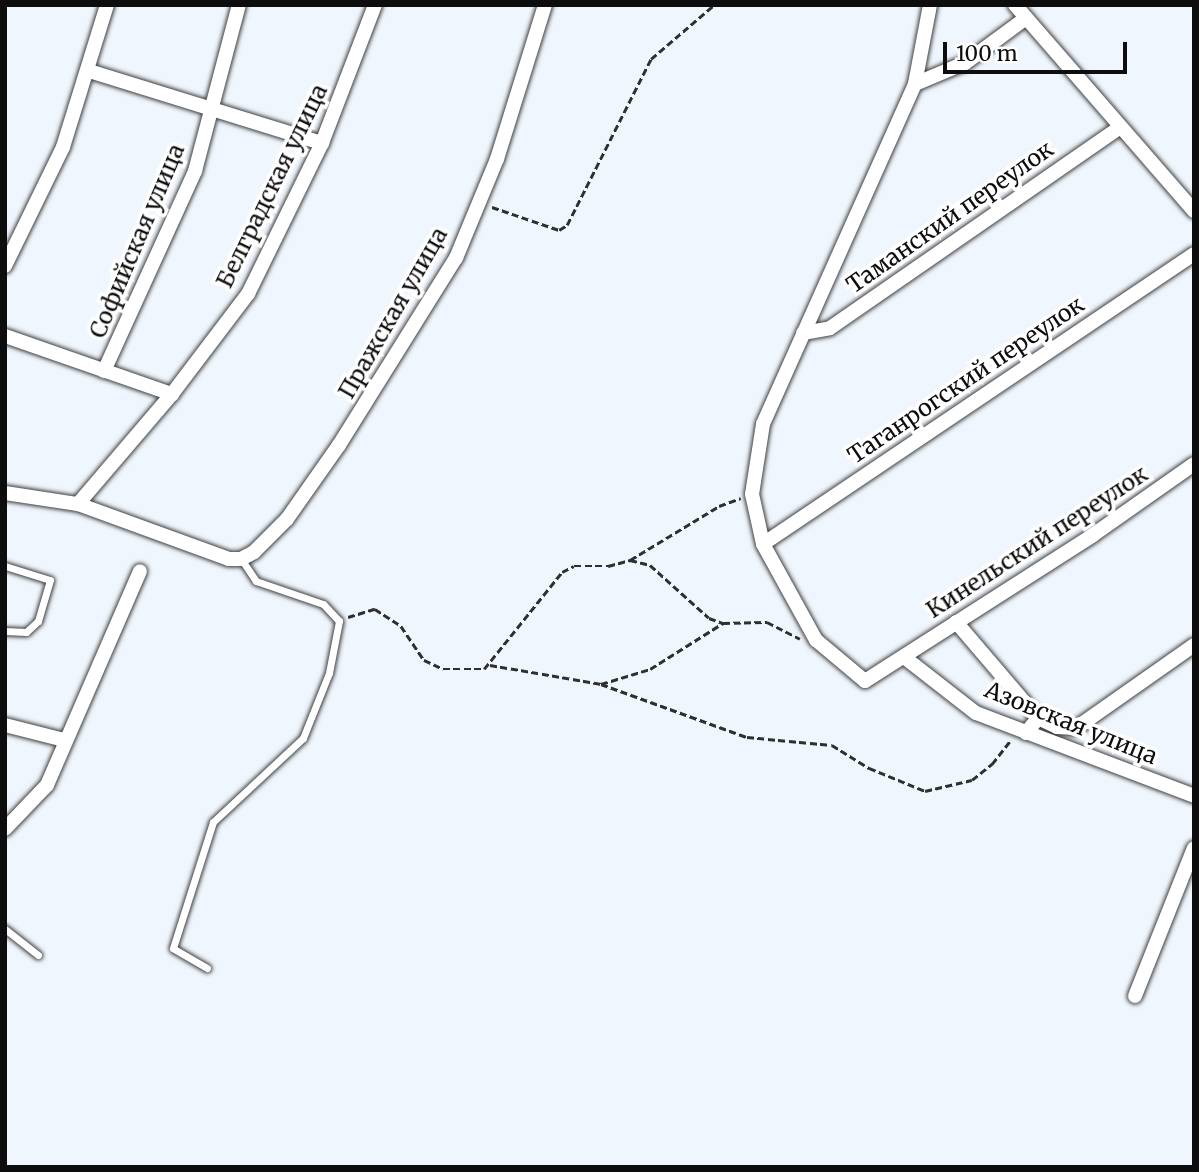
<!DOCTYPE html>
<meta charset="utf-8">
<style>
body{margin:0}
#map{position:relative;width:1199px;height:1172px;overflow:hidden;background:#eff6fd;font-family:Merriweather,serif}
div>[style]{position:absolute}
.path>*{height:2.5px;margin-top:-1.25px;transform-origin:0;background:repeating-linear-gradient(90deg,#2f2f2f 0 7px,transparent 0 10.5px)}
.roads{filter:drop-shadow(0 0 2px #404040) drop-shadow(0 0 2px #404040)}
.service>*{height:7px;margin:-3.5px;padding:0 3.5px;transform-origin:3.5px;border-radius:3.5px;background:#fff}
.minor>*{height:14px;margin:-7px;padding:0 7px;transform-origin:7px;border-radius:7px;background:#fff}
span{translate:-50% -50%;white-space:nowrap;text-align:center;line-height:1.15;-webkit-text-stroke:7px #fff;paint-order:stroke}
.street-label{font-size:23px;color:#0d0d0d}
.frame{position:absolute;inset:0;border:7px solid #0d0d0d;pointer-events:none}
.scale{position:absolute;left:943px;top:42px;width:184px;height:32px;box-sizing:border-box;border:4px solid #0d0d0d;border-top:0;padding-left:9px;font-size:21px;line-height:24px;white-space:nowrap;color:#0d0d0d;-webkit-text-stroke:5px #fff;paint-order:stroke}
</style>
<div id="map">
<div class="path">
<i style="left:492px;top:207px;width:71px;rotate:18.9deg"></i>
<i style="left:559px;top:230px;width:9px;rotate:-32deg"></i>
<i style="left:567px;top:225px;width:186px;rotate:-63.2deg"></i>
<i style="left:651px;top:59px;width:83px;rotate:-40.6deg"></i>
<i style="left:630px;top:560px;width:21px;rotate:14deg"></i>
<i style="left:650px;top:565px;width:79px;rotate:41.9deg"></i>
<i style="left:709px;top:618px;width:15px;rotate:20deg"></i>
<i style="left:348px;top:617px;width:28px;rotate:-17deg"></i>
<i style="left:375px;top:609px;width:31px;rotate:33deg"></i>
<i style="left:401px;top:626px;width:41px;rotate:55.9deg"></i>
<i style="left:424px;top:660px;width:21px;rotate:25deg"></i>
<i style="left:443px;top:669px;width:41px"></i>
<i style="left:484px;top:669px;width:124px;rotate:-51.2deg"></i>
<i style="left:562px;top:572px;width:13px;rotate:-27deg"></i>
<i style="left:574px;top:566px;width:34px"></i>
<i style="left:608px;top:566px;width:23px;rotate:-15deg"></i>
<i style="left:630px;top:560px;width:104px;rotate:-31.2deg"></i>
<i style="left:719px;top:506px;width:23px;rotate:-20deg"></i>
<i style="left:490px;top:665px;width:113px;rotate:9.7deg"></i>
<i style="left:601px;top:684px;width:51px;rotate:-17deg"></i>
<i style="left:650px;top:669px;width:86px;rotate:-32.2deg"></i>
<i style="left:723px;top:623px;width:44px;rotate:-1.3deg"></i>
<i style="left:767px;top:622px;width:37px;rotate:27deg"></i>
<i style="left:601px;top:684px;width:155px;rotate:20deg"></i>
<i style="left:747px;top:737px;width:85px;rotate:5.4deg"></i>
<i style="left:832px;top:745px;width:44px;rotate:31.9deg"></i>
<i style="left:869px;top:768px;width:61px;rotate:22.3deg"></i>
<i style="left:925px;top:791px;width:48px;rotate:-13.2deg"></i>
<i style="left:972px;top:780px;width:26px;rotate:-39deg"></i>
<i style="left:992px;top:764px;width:31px;rotate:-52deg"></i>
</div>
<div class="roads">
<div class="service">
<i style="left:5px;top:566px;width:47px;rotate:17.3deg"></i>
<i style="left:50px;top:580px;width:43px;rotate:106.3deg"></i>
<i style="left:38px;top:621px;width:16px;rotate:137deg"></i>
<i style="left:26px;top:632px;width:21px;rotate:-177deg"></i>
<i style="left:5px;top:929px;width:42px;rotate:38.2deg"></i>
<i style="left:207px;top:968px;width:39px;rotate:-150deg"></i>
<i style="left:173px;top:948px;width:132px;rotate:-72.4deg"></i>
<i style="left:213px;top:822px;width:123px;rotate:-43deg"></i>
<i style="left:303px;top:738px;width:70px;rotate:-68.2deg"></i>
<i style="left:329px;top:673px;width:53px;rotate:-79.1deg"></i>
<i style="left:339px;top:621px;width:23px;rotate:-133deg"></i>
<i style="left:323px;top:604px;width:71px;rotate:-161.1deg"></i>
<i style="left:256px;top:581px;width:27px;rotate:-124deg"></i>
</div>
<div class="minor">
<i style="left:930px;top:5px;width:80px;rotate:100.8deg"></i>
<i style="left:915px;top:84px;width:372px;rotate:114.1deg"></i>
<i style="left:763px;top:424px;width:71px;rotate:98.9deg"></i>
<i style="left:752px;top:494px;width:51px;rotate:77.6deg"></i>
<i style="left:763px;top:544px;width:110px;rotate:61.1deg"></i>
<i style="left:816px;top:640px;width:64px;rotate:39.9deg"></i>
<i style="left:865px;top:681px;width:271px;rotate:-32.6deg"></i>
<i style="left:1093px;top:535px;width:123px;rotate:-35.1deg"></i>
<i style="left:1015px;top:5px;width:273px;rotate:49deg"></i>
<i style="left:89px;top:71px;width:244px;rotate:17.2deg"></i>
<i style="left:915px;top:84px;width:54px;rotate:-22.8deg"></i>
<i style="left:965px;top:63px;width:76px;rotate:-36.4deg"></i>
<i style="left:5px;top:266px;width:132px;rotate:-64deg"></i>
<i style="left:63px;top:147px;width:149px;rotate:-72.8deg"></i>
<i style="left:803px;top:333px;width:27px;rotate:-10deg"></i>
<i style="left:830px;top:328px;width:351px;rotate:-34.7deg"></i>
<i style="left:5px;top:336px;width:177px;rotate:19.2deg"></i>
<i style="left:104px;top:371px;width:220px;rotate:-65.5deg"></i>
<i style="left:195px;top:171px;width:172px;rotate:-75.2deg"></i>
<i style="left:5px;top:493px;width:74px;rotate:8.6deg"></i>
<i style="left:78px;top:504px;width:161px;rotate:20deg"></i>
<i style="left:229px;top:559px;width:12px"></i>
<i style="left:241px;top:559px;width:15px;rotate:-28deg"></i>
<i style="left:254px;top:552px;width:47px;rotate:-45deg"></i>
<i style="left:287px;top:519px;width:90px;rotate:-54.9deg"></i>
<i style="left:339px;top:445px;width:221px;rotate:-58deg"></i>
<i style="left:456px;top:258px;width:107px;rotate:-67.5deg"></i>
<i style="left:497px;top:159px;width:161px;rotate:-72.7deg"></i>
<i style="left:78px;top:504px;width:145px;rotate:-49.5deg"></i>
<i style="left:172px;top:394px;width:126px;rotate:-52.8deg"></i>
<i style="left:248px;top:294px;width:168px;rotate:-63.9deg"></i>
<i style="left:322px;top:143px;width:148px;rotate:-69deg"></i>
<i style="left:763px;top:544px;width:519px;rotate:-33.93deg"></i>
<i style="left:956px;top:622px;width:126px;rotate:49.5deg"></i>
<i style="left:904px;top:657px;width:91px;rotate:37.9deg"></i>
<i style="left:976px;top:713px;width:233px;rotate:20.8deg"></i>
<i style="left:5px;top:725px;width:61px;rotate:14.3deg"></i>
<i style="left:1026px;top:733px;width:19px;rotate:-51deg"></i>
<i style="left:1038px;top:718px;width:21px;rotate:25deg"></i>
<i style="left:1057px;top:727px;width:19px;rotate:3deg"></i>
<i style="left:1076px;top:728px;width:144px;rotate:-35.1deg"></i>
<i style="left:5px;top:829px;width:61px;rotate:-46.3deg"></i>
<i style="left:47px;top:785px;width:233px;rotate:-66.5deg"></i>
<i style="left:1135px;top:996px;width:159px;rotate:-68.3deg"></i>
</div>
</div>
<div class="street-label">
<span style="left:272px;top:186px;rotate:-64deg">Белградская улица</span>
<span style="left:950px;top:217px;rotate:-35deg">Таманский переулок</span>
<span style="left:137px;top:241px;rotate:-67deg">Софийская улица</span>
<span style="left:393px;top:313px;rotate:-60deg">Пражская улица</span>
<span style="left:966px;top:380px;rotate:-34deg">Таганрогский переулок</span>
<span style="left:1037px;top:542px;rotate:-33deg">Кинельский переулок</span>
<span style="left:1071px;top:723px;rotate:22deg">Азовская улица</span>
</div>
<div class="frame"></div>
<div class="scale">100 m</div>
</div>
